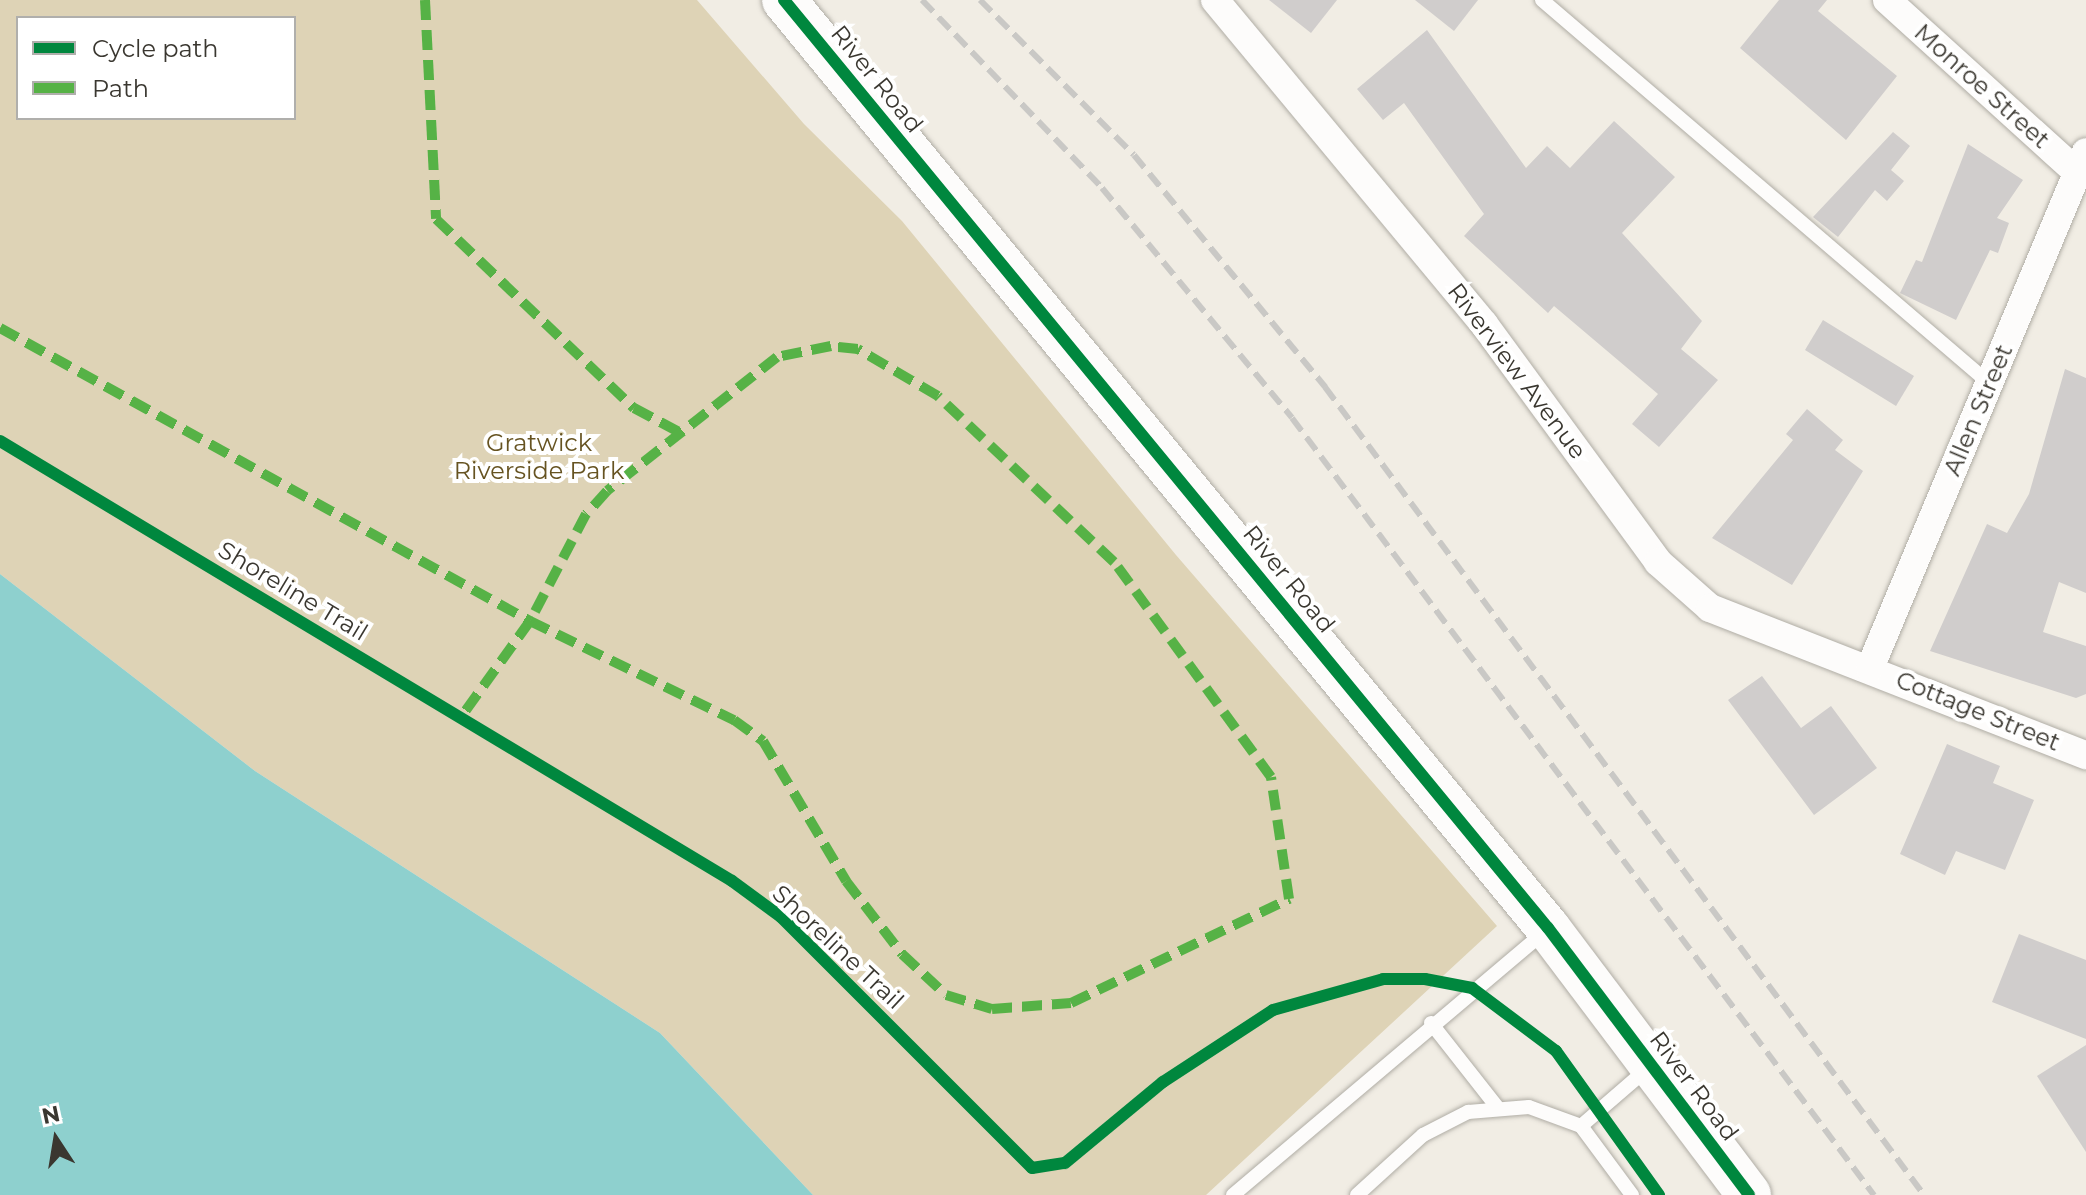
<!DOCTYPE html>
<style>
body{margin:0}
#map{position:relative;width:2086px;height:1195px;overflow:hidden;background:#f1ede4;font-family:Montserrat,sans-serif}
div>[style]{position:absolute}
.green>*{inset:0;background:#ded3b6}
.water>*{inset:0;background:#8ed0ce}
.building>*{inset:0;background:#d0cdcc}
.roads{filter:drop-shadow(0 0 2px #b0ada5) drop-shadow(0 0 2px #b0ada5)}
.lane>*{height:14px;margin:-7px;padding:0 7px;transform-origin:7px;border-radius:7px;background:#fdfcfb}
.street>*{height:28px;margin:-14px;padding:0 14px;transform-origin:14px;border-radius:14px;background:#fdfcfb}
.primary>*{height:44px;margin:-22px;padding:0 22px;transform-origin:22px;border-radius:22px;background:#fdfcfb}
.rail>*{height:6px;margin-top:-3px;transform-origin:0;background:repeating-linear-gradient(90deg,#c9c8c5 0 16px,transparent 0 24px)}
.quiet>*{height:10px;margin-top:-5px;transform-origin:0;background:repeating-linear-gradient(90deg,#56b246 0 20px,transparent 0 30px)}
.cycleway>*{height:12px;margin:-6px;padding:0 6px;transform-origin:6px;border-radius:6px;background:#00873e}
span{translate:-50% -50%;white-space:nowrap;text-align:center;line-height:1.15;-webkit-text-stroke:8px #fff;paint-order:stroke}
.street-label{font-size:24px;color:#3a3730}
.park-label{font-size:24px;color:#665321}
.legend{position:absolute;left:16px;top:16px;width:280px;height:104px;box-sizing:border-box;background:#fff;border:2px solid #b0afac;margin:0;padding:10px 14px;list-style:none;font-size:24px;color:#3a3730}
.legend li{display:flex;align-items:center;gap:16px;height:40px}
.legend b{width:40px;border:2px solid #b0afac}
.north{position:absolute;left:16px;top:1099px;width:80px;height:80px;-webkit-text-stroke:6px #fff;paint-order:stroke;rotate:348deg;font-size:22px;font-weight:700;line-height:32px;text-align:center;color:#3a3730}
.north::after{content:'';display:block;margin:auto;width:28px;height:36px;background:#3a3730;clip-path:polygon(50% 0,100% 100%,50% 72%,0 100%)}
</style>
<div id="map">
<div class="green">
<i style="clip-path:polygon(evenodd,0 0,697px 0,804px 124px,902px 221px,1176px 555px,1497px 926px,1206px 1195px,813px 1195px,660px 1033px,255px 771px,0 574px,0 0,18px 18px,294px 18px,294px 118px,18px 118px,18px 18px)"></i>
</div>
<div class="water">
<i style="clip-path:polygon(0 574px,255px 771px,660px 1033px,813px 1195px,0 1195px)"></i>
</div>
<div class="building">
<i style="clip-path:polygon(1269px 0,1337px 0,1311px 33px)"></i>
<i style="clip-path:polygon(1415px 0,1478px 0,1454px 31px)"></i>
<i style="clip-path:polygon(1779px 0,1827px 0,1818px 11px,1897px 76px,1846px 140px,1740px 48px)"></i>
<i style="clip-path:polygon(1427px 30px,1526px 168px,1547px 146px,1570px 168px,1614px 121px,1675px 177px,1622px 233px,1702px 321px,1681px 349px,1718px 380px,1659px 447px,1632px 424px,1658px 394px,1554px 306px,1548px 313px,1464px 236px,1484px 214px,1404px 103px,1383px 120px,1357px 89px)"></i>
<i style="clip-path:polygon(1893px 132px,1910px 146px,1891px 170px,1904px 181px,1887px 201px,1875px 190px,1838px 237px,1813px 217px)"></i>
<i style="clip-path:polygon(1968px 144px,2023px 180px,1997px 218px,2009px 223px,1998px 253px,1990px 250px,1956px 320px,1900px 293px,1916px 260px,1922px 262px)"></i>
<i style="clip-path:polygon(1823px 320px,1914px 376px,1896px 406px,1805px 350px)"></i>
<i style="clip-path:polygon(2065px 369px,2086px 378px,2086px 593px,2059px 582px,2043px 632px,2086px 646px,2086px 694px,2076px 698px,1930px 651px,1987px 524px,2007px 533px,2029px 494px)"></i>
<i style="clip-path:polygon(1807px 409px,1843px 440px,1835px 450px,1863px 471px,1792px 585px,1712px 538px,1793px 440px,1786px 434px)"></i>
<i style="clip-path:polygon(1762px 676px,1801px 728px,1831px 706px,1877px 768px,1814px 815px,1728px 700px)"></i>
<i style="clip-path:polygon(1947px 744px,2000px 766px,1993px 783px,2034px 800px,2005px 870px,1956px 851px,1945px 875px,1900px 854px)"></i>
<i style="clip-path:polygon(2019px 934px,2086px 960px,2086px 1039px,1992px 1002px)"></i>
<i style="clip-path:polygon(2086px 1045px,2086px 1152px,2037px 1076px)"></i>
</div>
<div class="roads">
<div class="lane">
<i style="left:1542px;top:0;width:589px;rotate:40.59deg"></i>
<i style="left:1431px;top:1023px;width:107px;rotate:51.8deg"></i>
<i style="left:1581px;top:1126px;width:86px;rotate:53.5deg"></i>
<i style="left:1233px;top:1195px;width:409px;rotate:-40.2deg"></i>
<i style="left:1357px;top:1195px;width:89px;rotate:-42.3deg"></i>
<i style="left:1423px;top:1135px;width:51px;rotate:-27.1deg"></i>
<i style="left:1468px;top:1112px;width:61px;rotate:-4.7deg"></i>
<i style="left:1529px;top:1107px;width:55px;rotate:20.1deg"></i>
<i style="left:1581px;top:1126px;width:87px;rotate:-40.8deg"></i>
</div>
<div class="street">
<i style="left:1215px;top:0;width:421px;rotate:50.3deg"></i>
<i style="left:1484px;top:324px;width:295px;rotate:53.8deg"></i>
<i style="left:1658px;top:562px;width:69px;rotate:41.5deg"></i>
<i style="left:1710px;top:608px;width:404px;rotate:21.4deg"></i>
<i style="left:1887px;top:0;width:256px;rotate:42.2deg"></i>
<i style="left:1870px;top:668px;width:559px;rotate:-67.29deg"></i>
</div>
<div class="primary">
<i style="left:784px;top:0;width:1202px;rotate:50.54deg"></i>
<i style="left:1548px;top:928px;width:334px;rotate:53deg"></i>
</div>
</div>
<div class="rail">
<i style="left:922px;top:0;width:260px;rotate:46.2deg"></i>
<i style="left:1102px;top:188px;width:298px;rotate:50.4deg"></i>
<i style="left:1292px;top:418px;width:971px;rotate:53.17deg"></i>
<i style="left:980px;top:0;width:218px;rotate:45.2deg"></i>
<i style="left:1134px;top:155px;width:301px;rotate:50.5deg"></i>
<i style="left:1325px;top:387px;width:1006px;rotate:53.45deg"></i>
</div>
<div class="quiet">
<i style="left:425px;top:0;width:219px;rotate:87.1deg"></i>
<i style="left:436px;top:219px;width:274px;rotate:43.7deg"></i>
<i style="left:634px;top:408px;width:51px;rotate:28.1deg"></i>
<i style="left:0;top:328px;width:606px;rotate:28.94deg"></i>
<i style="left:530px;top:621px;width:227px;rotate:25.9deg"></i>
<i style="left:734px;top:720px;width:36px;rotate:36deg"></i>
<i style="left:763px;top:741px;width:163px;rotate:59.3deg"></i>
<i style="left:846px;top:881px;width:92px;rotate:52.5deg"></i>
<i style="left:902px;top:954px;width:60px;rotate:43deg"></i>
<i style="left:946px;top:995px;width:48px;rotate:16.9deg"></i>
<i style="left:992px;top:1009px;width:79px;rotate:-4.3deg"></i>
<i style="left:1071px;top:1003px;width:242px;rotate:-25.5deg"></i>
<i style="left:1289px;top:899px;width:123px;rotate:-98.4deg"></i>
<i style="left:1271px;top:777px;width:266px;rotate:-126.1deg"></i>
<i style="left:1114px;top:562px;width:242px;rotate:-136.7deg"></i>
<i style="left:938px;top:396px;width:93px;rotate:-149.6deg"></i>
<i style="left:858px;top:349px;width:27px;rotate:-174deg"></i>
<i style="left:831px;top:346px;width:55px;rotate:168.5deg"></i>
<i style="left:777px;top:357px;width:216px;rotate:141.8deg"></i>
<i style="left:607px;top:491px;width:31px;rotate:132deg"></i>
<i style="left:586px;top:514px;width:121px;rotate:117.6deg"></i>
<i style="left:530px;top:621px;width:118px;rotate:125.7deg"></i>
</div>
<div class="cycleway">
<i style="left:784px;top:0;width:1202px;rotate:50.54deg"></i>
<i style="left:1548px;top:928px;width:334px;rotate:53deg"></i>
<i style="left:0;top:441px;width:854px;rotate:31.01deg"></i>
<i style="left:732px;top:881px;width:61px;rotate:36.3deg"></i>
<i style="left:781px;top:917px;width:355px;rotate:45deg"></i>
<i style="left:1032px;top:1168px;width:33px;rotate:-9deg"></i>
<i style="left:1065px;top:1163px;width:127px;rotate:-39.6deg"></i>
<i style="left:1163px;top:1082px;width:131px;rotate:-33.2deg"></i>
<i style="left:1273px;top:1010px;width:114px;rotate:-15.7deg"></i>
<i style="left:1383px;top:979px;width:42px"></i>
<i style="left:1425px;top:979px;width:48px;rotate:10.8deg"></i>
<i style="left:1472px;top:988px;width:105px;rotate:36.9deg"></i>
<i style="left:1556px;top:1051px;width:177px;rotate:54.4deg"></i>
</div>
<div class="street-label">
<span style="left:877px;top:79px;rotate:51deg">River Road</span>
<span style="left:1982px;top:86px;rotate:42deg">Monroe Street</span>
<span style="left:1517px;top:371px;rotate:53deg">Riverview Avenue</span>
<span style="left:1978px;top:410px;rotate:-67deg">Allen Street</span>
<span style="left:1289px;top:579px;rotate:51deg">River Road</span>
<span style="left:293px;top:591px;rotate:31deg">Shoreline Trail</span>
<span style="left:1978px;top:711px;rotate:22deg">Cottage Street</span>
<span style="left:838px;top:947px;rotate:43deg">Shoreline Trail</span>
<span style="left:1694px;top:1086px;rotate:53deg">River Road</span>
</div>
<div class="park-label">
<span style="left:539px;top:457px">Gratwick<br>Riverside Park</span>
</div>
<ul class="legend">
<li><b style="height:10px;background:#00873e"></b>Cycle path</li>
<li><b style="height:10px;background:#56b246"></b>Path</li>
</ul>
<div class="north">N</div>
</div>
